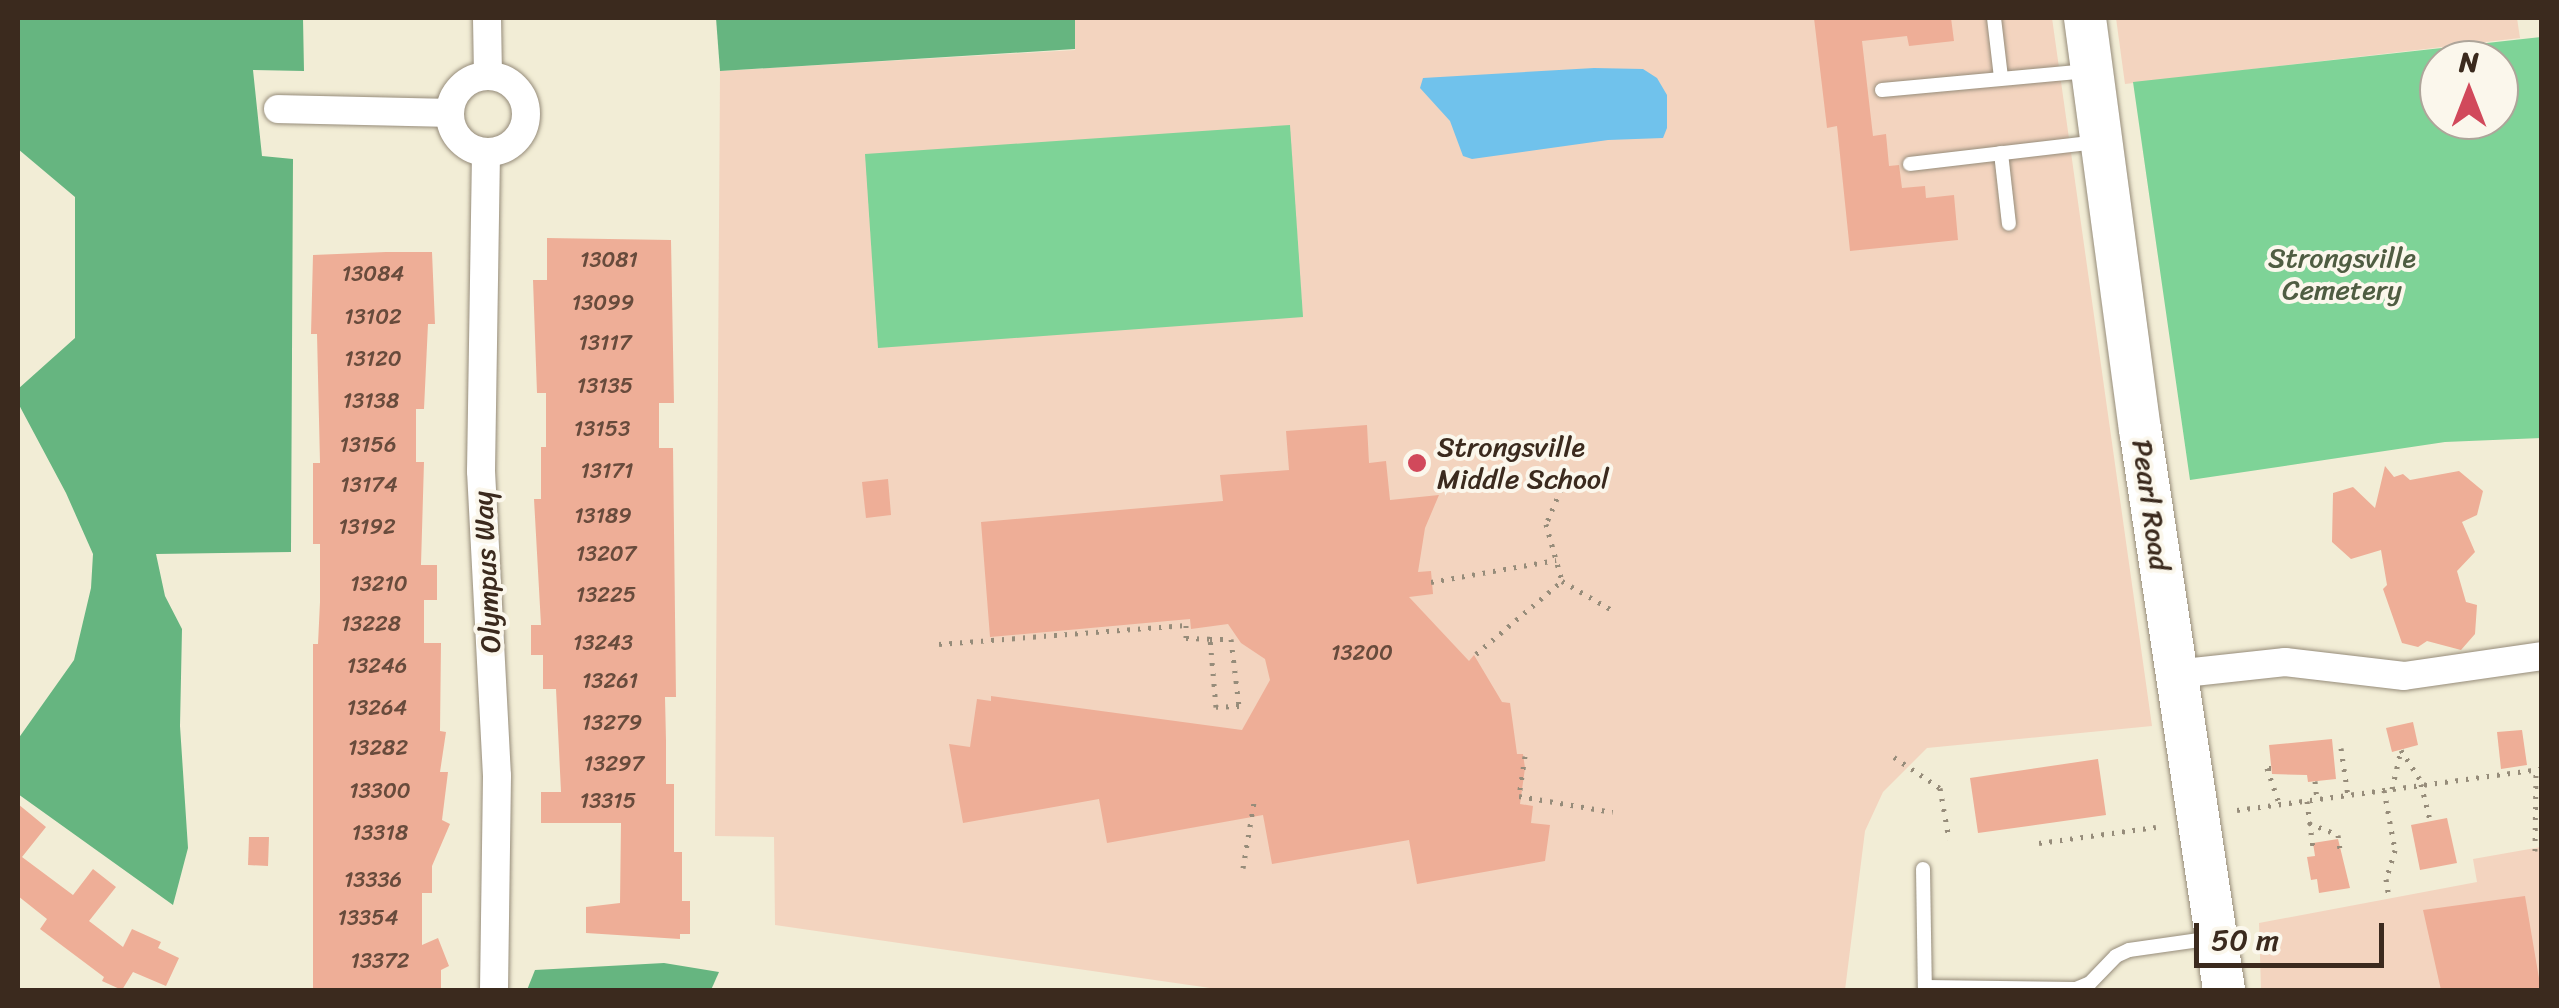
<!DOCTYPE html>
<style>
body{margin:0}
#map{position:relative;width:2559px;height:1008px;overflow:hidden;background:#f2edd6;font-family:Sriracha,sans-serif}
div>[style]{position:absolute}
.built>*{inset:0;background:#f3d4bf}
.green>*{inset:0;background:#7ed397}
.forest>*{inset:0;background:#66b580}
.water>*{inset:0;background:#70c2ec}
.building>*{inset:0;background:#eeae97}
.path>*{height:5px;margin-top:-2.5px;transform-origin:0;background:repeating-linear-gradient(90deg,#968c7a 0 2.5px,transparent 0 10.5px)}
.roads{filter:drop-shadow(0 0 2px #968c7a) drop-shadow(0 0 2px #968c7a)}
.lane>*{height:14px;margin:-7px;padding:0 7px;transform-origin:7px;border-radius:7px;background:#fff}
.street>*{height:28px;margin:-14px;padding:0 14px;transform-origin:14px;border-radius:14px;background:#fff}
.street>.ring{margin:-14px;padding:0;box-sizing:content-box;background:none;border:28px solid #fff;border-radius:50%}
.primary>*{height:42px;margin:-21px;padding:0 21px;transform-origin:21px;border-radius:21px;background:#fff}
.dots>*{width:28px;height:28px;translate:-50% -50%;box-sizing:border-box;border:5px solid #fbf7ec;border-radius:50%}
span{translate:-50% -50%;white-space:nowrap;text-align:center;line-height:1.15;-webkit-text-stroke:8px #fbf7ec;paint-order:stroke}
.number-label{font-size:22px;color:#684b3c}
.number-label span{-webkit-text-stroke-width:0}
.park-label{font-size:28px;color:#4f5d42}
.poi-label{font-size:28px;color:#3b2a1e}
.left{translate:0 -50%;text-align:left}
.street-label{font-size:28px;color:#3b2a1e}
.frame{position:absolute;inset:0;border:20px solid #3b2a1e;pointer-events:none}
.north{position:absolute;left:2419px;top:40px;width:100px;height:100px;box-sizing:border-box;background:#fbf7ec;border:2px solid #aea59a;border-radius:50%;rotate:0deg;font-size:28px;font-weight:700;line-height:40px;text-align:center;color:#3b2a1e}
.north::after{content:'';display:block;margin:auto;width:35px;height:45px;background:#d1495b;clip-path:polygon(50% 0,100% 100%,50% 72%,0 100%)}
.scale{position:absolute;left:2194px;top:923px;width:190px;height:45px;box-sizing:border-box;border:5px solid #3b2a1e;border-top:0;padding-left:12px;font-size:30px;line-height:35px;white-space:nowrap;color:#3b2a1e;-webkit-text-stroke:8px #fbf7ec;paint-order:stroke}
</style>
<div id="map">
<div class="built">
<i style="clip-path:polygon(1075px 18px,2052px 18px,2152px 726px,1927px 748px,1883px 792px,1865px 831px,1845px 990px,1224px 990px,775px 925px,774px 837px,715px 836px,720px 71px,1075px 50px)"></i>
<i style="clip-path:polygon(2116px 18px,2517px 18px,2520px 38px,2125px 84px)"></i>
<i style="clip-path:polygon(2541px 847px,2541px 990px,2261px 990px,2259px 923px,2477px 882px,2473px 859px)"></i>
</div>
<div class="green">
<i style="clip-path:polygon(evenodd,2541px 37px,2541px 438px,2445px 442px,2190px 480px,2133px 82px,2541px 37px,2439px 60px,2499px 60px,2499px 120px,2439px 120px,2439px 60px)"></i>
<i style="clip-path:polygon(1290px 125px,1303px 317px,878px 348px,865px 154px)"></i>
</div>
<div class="forest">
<i style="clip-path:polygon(18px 18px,303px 18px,304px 71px,253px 70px,262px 156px,293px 159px,291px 552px,156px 554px,165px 596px,182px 629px,180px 726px,188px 848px,173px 905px,18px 794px,18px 739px,74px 660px,91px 588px,93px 554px,66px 493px,18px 403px,18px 389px,75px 338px,75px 197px,18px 149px)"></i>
<i style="clip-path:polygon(716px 18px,1075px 18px,1075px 49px,720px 71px)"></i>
<i style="clip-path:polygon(664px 963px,719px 972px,711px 990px,527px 990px,535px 970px)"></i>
</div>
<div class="water">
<i style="clip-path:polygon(1594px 68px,1643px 69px,1657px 78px,1667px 95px,1667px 128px,1663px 138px,1608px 140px,1472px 159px,1463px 156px,1450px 121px,1420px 88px,1423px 78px)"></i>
</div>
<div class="building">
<i style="clip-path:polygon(1814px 18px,1951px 18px,1954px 41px,1909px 46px,1907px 36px,1862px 41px,1873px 136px,1886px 134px,1889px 166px,1899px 165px,1902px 188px,1925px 186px,1926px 198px,1954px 195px,1958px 240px,1850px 251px,1837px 126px,1827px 128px)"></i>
<i style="clip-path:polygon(547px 238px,671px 240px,674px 403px,659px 403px,659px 448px,673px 448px,676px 697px,665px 697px,666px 741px,666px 784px,674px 784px,674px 852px,682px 852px,682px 901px,690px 901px,690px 934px,680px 934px,680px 939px,586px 933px,586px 907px,620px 903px,621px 823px,541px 823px,541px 792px,561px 792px,556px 689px,543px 689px,543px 655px,531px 655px,531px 625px,541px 625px,534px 499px,541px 499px,541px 447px,546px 447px,546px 393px,537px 393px,533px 280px,547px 280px)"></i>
<i style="clip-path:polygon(386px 252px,432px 252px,435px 324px,428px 324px,424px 409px,416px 409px,416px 462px,424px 462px,421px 565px,437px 565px,437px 600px,424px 600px,424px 643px,441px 643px,440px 731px,446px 732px,440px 772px,448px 772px,442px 820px,450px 824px,432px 866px,432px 893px,422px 893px,422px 945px,438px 938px,449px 966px,441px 970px,441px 990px,313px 990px,313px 644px,318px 644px,320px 602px,320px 544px,313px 544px,313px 463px,320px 463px,317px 334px,311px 334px,313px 255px)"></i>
<i style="clip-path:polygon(1367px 425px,1369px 463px,1386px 461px,1390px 500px,1439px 495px,1425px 528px,1418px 572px,1431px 571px,1433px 594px,1409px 597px,1469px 661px,1474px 655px,1502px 702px,1510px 703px,1517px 754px,1523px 754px,1525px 768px,1520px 804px,1533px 806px,1531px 823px,1550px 825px,1545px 861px,1417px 884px,1409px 840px,1272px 864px,1263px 815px,1107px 843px,1099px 799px,963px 823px,949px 744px,970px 747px,977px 699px,991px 701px,991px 696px,1242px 730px,1270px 680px,1265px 659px,1241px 643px,1228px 624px,1191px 629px,1190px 619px,990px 637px,981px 522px,1223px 501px,1220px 475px,1289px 470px,1286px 431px)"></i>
<i style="clip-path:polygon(2385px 466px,2394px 477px,2403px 474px,2410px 480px,2459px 471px,2483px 491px,2477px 515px,2462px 522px,2475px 552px,2457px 571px,2466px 602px,2477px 605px,2475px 634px,2461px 650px,2427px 641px,2418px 647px,2402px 643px,2383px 589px,2387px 585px,2381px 550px,2351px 559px,2332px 542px,2333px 493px,2353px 487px,2375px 508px)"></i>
<i style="clip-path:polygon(888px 479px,891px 515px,866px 518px,862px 482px)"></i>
<i style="clip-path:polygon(2413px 722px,2418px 745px,2392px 752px,2386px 728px)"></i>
<i style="clip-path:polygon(2522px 730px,2527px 765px,2501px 769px,2497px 732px)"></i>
<i style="clip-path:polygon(2332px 739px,2336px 779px,2308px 782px,2307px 775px,2272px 774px,2269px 745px)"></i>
<i style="clip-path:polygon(2098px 759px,2106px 815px,1978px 833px,1970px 778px)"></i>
<i style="clip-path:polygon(18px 804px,46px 827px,22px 857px,73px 895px,93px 869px,116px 887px,89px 921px,123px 947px,132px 929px,161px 942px,158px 948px,179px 958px,166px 986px,133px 972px,122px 990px,102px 981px,104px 977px,40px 929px,47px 919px,18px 896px)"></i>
<i style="clip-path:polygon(2447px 818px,2457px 863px,2420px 870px,2411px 825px)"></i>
<i style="clip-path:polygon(249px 837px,269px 837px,268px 866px,248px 865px)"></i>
<i style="clip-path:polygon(2338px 839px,2350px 888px,2319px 893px,2317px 879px,2311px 880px,2307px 857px,2315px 856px,2313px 843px)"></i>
<i style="clip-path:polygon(2525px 896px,2541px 990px,2441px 990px,2423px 910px)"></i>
</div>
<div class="path">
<i style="left:1561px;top:489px;width:38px;rotate:113deg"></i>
<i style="left:1546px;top:524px;width:59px;rotate:74.3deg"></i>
<i style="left:1562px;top:581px;width:58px;rotate:30.1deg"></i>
<i style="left:1431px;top:582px;width:127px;rotate:-10deg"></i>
<i style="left:939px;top:644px;width:248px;rotate:-4.4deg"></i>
<i style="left:1186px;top:625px;width:13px;rotate:90deg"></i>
<i style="left:1186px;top:638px;width:24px;rotate:2deg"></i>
<i style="left:1210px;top:639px;width:21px"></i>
<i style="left:1231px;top:639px;width:67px;rotate:83.2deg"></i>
<i style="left:1239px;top:706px;width:23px;rotate:178deg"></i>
<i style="left:1216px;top:707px;width:68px;rotate:-95deg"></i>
<i style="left:1476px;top:654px;width:113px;rotate:-40.3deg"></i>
<i style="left:2341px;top:748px;width:49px;rotate:81.7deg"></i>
<i style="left:2401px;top:750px;width:40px;rotate:57.1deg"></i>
<i style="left:1525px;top:756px;width:40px;rotate:98.5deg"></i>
<i style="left:1519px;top:796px;width:95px;rotate:9.7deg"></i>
<i style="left:1894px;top:757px;width:55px;rotate:34deg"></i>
<i style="left:1940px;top:788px;width:52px;rotate:80deg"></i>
<i style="left:2271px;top:768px;width:4px;rotate:180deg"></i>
<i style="left:2267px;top:768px;width:39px;rotate:71deg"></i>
<i style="left:2315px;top:781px;width:19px;rotate:84deg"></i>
<i style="left:2421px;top:784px;width:38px;rotate:76deg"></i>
<i style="left:2392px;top:789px;width:40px;rotate:-77deg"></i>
<i style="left:2384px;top:790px;width:61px;rotate:79.6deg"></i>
<i style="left:2395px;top:850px;width:30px;rotate:107deg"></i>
<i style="left:2386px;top:879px;width:19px;rotate:81deg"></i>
<i style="left:2307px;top:801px;width:47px;rotate:82.7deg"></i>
<i style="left:2237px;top:810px;width:308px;rotate:-7.7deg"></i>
<i style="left:2309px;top:823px;width:31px;rotate:22deg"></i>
<i style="left:2338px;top:835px;width:14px;rotate:82deg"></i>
<i style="left:2039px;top:843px;width:118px;rotate:-7.8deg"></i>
<i style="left:2535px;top:851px;width:81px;rotate:-89.3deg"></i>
<i style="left:1243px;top:868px;width:67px;rotate:-80.5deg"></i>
</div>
<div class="roads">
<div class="lane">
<i style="left:1994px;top:18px;width:60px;rotate:83.3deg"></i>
<i style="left:1882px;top:90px;width:204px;rotate:-5.3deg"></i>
<i style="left:2001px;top:153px;width:71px;rotate:83.6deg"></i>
<i style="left:1910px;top:164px;width:189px;rotate:-6.7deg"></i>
<i style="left:1923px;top:869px;width:121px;rotate:89.1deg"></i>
<i style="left:1925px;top:987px;width:151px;rotate:0.8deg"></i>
<i style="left:2076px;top:989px;width:15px;rotate:-23deg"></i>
<i style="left:2090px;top:983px;width:37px;rotate:-46deg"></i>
<i style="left:2116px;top:956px;width:14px;rotate:-25deg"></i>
<i style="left:2129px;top:950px;width:78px;rotate:-8.1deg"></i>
</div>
<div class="street">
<i style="left:487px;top:18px;width:58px;rotate:89deg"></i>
<i class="ring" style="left:450px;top:76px;width:48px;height:48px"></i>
<i style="left:278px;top:109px;width:172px;rotate:1.3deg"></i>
<i style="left:486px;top:153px;width:318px;rotate:90.9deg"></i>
<i style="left:481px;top:471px;width:305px;rotate:87deg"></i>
<i style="left:497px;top:776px;width:214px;rotate:90.8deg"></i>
<i style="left:2175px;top:674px;width:111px;rotate:-6.2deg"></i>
<i style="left:2285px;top:662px;width:120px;rotate:6.7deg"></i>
<i style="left:2404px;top:676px;width:139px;rotate:-8.2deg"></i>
</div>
<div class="primary">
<i style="left:2085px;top:18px;width:415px;rotate:82.4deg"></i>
<i style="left:2140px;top:429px;width:567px;rotate:81.48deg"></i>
</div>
</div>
<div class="dots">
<i style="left:1417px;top:463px;background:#d1495b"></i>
</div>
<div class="number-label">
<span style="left:609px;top:260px">13081</span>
<span style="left:373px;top:274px">13084</span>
<span style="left:603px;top:303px">13099</span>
<span style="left:373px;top:317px">13102</span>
<span style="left:605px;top:343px">13117</span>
<span style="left:373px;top:359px">13120</span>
<span style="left:605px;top:386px">13135</span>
<span style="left:371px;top:401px">13138</span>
<span style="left:602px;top:429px">13153</span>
<span style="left:368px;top:445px">13156</span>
<span style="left:607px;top:471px">13171</span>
<span style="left:369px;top:485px">13174</span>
<span style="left:603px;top:516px">13189</span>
<span style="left:367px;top:527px">13192</span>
<span style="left:606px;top:554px">13207</span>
<span style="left:379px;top:584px">13210</span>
<span style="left:606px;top:595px">13225</span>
<span style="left:371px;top:624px">13228</span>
<span style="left:603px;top:643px">13243</span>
<span style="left:1362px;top:653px">13200</span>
<span style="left:377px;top:666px">13246</span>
<span style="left:610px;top:681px">13261</span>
<span style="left:377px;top:708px">13264</span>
<span style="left:612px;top:723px">13279</span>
<span style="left:378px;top:748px">13282</span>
<span style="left:614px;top:764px">13297</span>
<span style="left:380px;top:791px">13300</span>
<span style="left:608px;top:801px">13315</span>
<span style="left:380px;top:833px">13318</span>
<span style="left:373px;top:880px">13336</span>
<span style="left:368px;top:918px">13354</span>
<span style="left:380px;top:961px">13372</span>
</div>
<div class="park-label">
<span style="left:2342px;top:274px">Strongsville<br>Cemetery</span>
</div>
<div class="poi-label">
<span class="left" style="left:1437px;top:463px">Strongsville<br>Middle School</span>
</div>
<div class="street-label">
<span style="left:2151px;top:505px;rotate:82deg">Pearl Road</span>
<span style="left:487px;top:572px;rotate:-93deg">Olympus Way</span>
</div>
<div class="frame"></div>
<div class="north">N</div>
<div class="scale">50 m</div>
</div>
